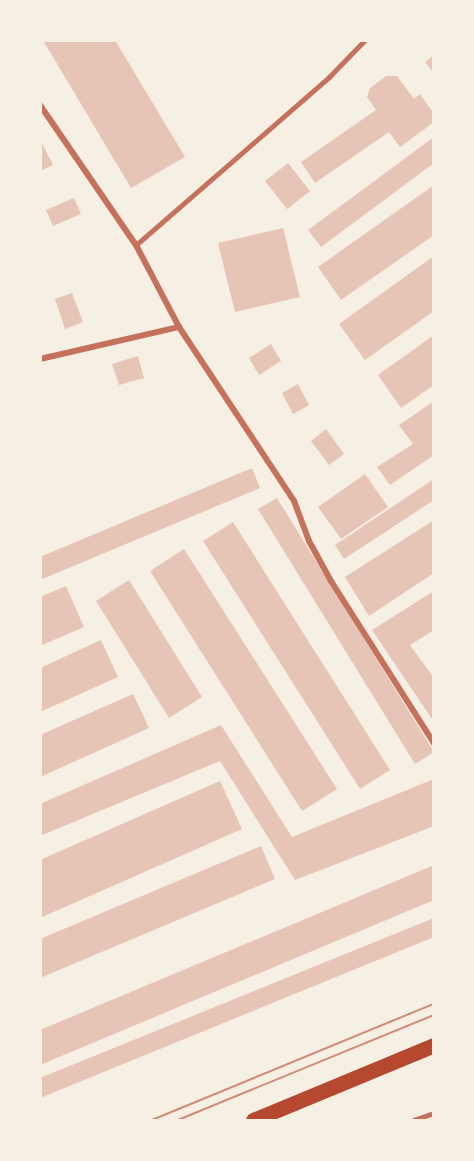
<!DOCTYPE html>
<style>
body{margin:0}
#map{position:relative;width:474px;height:1161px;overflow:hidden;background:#f6efe4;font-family:Manrope,sans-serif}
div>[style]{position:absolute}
.building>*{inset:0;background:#e6c5b7}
.service>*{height:4.5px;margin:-2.25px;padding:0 2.25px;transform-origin:2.25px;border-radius:2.25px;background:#c5725c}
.minor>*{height:6px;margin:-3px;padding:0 3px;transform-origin:3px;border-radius:3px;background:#c5725c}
.primary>*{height:15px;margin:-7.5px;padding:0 7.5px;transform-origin:7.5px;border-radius:7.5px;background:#b5482f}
.tram>*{height:1.5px;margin:-0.75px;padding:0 0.75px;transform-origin:0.75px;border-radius:0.75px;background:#cf8b77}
span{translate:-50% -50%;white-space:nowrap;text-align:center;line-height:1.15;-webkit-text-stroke:6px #f6efe4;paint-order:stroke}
.frame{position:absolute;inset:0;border:42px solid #f6efe4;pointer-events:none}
</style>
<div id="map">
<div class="building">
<i style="clip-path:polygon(46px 40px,115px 40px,185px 157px,131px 188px,44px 42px)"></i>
<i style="clip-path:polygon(434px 55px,434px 73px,425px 62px)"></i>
<i style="clip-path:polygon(386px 76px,397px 76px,414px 99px,420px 94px,434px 114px,434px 122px,400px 147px,389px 132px,315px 183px,301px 162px,376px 110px,367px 97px,370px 88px)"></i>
<i style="clip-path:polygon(434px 137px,434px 163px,321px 247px,308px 230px)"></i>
<i style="clip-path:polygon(42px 143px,53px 165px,40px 171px,40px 144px)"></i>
<i style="clip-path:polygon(288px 163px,310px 191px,287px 209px,265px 181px)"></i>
<i style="clip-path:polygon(434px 185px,434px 235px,341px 300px,318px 267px)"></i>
<i style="clip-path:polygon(74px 198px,81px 214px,53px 226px,46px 210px)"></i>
<i style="clip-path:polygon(283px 228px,300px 297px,235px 312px,218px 243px)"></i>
<i style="clip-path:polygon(434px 256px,434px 311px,365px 360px,339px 324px)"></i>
<i style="clip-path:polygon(72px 293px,83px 322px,65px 329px,55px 299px)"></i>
<i style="clip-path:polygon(434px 335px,434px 385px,401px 408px,378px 375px)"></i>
<i style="clip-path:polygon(271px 344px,281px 361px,259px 375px,249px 358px)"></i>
<i style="clip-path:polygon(138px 356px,144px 378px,119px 385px,112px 364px)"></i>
<i style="clip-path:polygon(298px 384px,309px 405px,293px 414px,282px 393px)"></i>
<i style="clip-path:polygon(434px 401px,434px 455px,390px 485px,377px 467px,413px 444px,399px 425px)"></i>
<i style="clip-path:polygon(326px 429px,344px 454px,329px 465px,311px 441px)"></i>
<i style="clip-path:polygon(252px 468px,260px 488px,40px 580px,40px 557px)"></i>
<i style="clip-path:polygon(365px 474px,388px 507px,341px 539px,318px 507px)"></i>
<i style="clip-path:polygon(434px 479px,434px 500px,344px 559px,335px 545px)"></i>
<i style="clip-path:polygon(277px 498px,434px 752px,415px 764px,258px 509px)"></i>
<i style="clip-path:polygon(434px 520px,434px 573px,369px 616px,345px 577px)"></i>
<i style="clip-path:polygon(233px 522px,390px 770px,360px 789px,203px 541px)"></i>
<i style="clip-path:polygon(184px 549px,337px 789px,302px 811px,150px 571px)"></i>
<i style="clip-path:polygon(129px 580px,202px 697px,169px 718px,96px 601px)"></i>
<i style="clip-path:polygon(66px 586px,84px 627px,40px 646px,40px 597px)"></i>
<i style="clip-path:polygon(434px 591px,434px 630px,410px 645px,434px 678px,434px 722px,372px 630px)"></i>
<i style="clip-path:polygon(101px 640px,118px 677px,40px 712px,40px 668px)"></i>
<i style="clip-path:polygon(133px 694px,149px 728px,40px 777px,40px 735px)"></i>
<i style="clip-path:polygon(221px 725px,292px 837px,434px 779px,434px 826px,295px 880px,220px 761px,40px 836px,40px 804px)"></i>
<i style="clip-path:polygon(220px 781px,242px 829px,40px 918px,40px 860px)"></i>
<i style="clip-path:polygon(261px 846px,275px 879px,40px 978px,40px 939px)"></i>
<i style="clip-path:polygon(434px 865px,434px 900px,40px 1065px,40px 1030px)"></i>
<i style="clip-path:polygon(434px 918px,434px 937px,40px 1098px,40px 1078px)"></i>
</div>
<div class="service">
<i style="left:136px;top:245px;width:256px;rotate:-41deg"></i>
<i style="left:329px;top:77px;width:52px;rotate:-45.8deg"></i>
<i style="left:414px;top:1120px;width:21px;rotate:-19deg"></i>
</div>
<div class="minor">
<i style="left:40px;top:105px;width:170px;rotate:55.6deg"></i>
<i style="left:136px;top:245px;width:93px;rotate:62.3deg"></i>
<i style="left:179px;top:327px;width:209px;rotate:56.5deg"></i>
<i style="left:294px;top:501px;width:43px;rotate:69.4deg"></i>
<i style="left:309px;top:541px;width:46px;rotate:61.2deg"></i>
<i style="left:331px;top:581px;width:192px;rotate:57.6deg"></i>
<i style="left:40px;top:359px;width:143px;rotate:-13deg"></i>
</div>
<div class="primary">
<i style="left:253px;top:1120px;width:196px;rotate:-22.5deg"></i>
</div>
<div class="tram">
<i style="left:152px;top:1120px;width:305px;rotate:-22.4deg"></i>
<i style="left:178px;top:1120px;width:277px;rotate:-22.3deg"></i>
</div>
<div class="frame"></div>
</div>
